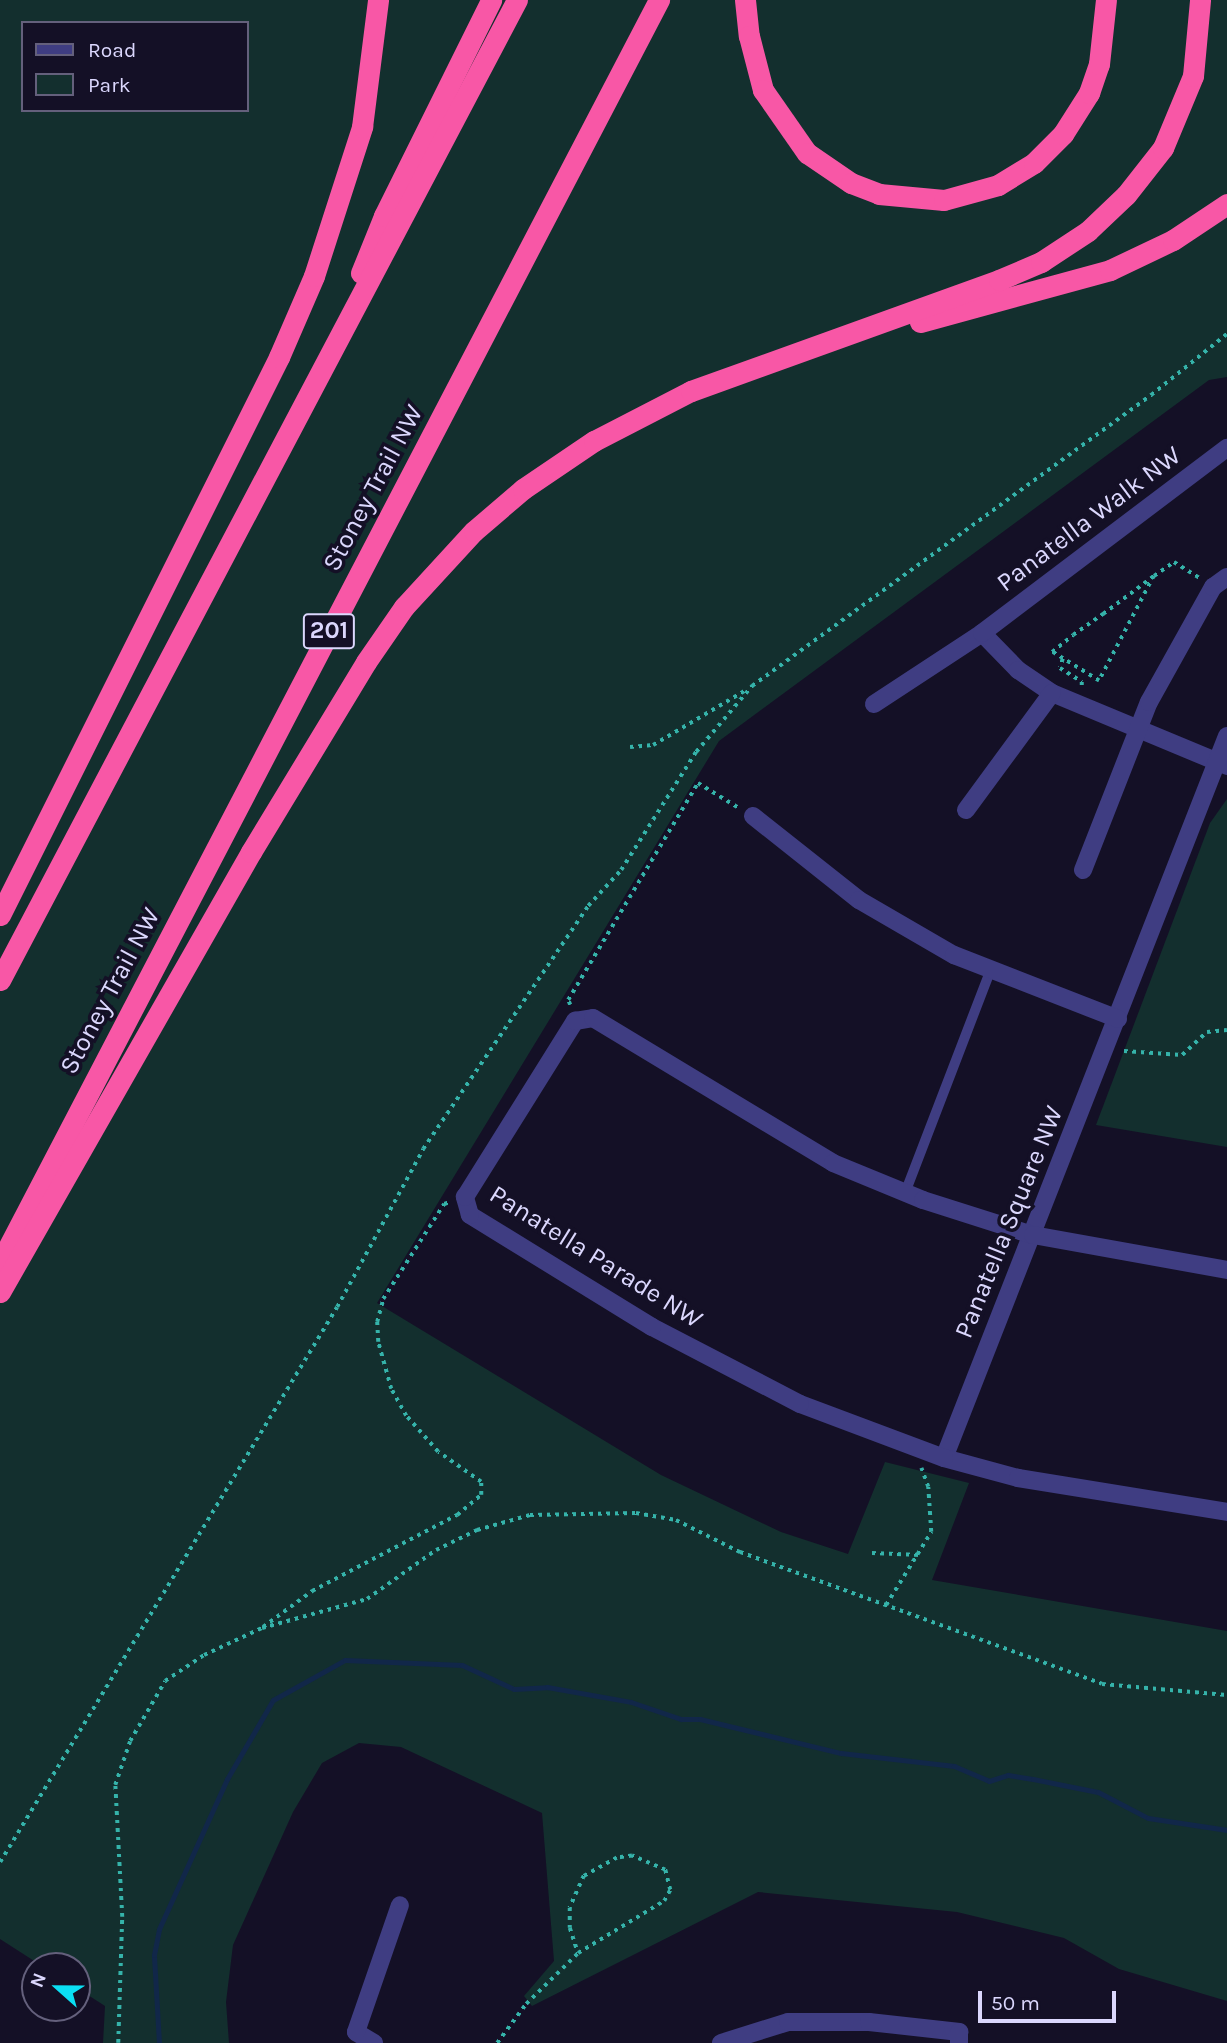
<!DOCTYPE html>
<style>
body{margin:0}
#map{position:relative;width:1227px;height:2043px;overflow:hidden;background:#141026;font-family:Karla,sans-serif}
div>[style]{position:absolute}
.green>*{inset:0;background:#132f2e}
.stream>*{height:5px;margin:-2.5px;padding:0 2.5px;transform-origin:2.5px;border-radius:2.5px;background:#112749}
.path>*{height:3.5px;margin-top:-1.75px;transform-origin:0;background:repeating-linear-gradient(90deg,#35b3aa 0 3.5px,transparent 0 8.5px)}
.lane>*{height:10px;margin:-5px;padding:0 5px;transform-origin:5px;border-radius:5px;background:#3f3d82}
.street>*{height:18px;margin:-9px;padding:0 9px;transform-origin:9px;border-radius:9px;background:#3f3d82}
.highway>*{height:21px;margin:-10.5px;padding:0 10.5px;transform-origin:10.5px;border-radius:10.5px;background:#f857a6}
span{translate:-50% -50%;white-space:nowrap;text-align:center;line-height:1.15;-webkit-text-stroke:7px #141026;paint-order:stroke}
.shield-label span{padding:2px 5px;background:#141026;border:2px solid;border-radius:5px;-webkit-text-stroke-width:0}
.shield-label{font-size:24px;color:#dbd7fd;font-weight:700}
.street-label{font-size:26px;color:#dbd7fd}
.legend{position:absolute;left:21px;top:21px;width:228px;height:91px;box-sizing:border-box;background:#141026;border:2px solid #64607c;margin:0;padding:9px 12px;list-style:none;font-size:21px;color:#dbd7fd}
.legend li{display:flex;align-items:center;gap:14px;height:35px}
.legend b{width:35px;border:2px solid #64607c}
.north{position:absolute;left:21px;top:1952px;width:70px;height:70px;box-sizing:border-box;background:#141026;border:2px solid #64607c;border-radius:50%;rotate:291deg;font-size:19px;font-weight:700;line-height:28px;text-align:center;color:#dbd7fd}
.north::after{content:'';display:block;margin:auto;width:24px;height:32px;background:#0be0f4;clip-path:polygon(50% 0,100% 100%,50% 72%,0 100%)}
.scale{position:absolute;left:978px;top:1991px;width:138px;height:32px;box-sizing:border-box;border:4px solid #dbd7fd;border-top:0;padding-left:9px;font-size:21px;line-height:24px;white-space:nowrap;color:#dbd7fd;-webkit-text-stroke:5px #141026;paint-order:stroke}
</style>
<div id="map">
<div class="green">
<i style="clip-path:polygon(evenodd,0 0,1227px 0,1227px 377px,1209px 380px,719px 741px,377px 1303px,661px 1475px,781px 1532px,848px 1554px,885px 1462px,969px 1483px,932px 1580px,1227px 1631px,1227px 2001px,1119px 1969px,1064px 1938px,957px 1912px,758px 1892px,532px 2006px,524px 1996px,554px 1961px,542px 1813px,401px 1747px,359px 1743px,322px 1763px,293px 1812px,233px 1945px,226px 2002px,229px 2043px,103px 2043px,105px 2006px,77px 1988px,77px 1966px,42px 1966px,0 1939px,0 0,23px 23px,247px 23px,247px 110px,23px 110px,23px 23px)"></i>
<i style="clip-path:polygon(1227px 799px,1227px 1147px,1096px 1125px,1210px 823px)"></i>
</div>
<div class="stream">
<i style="left:159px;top:2043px;width:88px;rotate:-93.3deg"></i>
<i style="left:154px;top:1955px;width:26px;rotate:-79deg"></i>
<i style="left:159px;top:1929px;width:165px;rotate:-65.6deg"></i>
<i style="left:227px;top:1779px;width:91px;rotate:-59.8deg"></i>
<i style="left:273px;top:1700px;width:82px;rotate:-29.1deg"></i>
<i style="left:345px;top:1660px;width:117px;rotate:2.4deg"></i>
<i style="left:462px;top:1665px;width:57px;rotate:24.8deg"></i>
<i style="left:514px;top:1689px;width:33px;rotate:-3deg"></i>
<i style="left:547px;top:1687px;width:85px;rotate:10.1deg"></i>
<i style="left:631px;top:1702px;width:53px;rotate:18.8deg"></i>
<i style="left:681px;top:1719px;width:19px"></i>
<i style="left:700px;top:1719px;width:145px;rotate:13.6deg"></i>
<i style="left:841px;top:1753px;width:114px;rotate:6.6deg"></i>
<i style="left:954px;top:1766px;width:38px;rotate:23deg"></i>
<i style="left:989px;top:1781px;width:20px;rotate:-18deg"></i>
<i style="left:1008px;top:1775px;width:25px;rotate:9deg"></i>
<i style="left:1033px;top:1779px;width:66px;rotate:11.3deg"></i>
<i style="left:1098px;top:1792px;width:56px;rotate:27.5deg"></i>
<i style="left:1148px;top:1818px;width:80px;rotate:8.6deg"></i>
</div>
<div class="path">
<i style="left:1154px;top:576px;width:119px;rotate:117.6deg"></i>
<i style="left:1099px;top:681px;width:55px;rotate:-148.3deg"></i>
<i style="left:1052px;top:652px;width:27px;rotate:-39deg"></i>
<i style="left:1073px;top:635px;width:37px;rotate:-35deg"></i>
<i style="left:1103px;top:614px;width:64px;rotate:-36.7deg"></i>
<i style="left:1154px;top:576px;width:24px;rotate:-35deg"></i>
<i style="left:1174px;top:562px;width:32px;rotate:32deg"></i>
<i style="left:1063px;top:659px;width:9px;rotate:108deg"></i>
<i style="left:1060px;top:668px;width:26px;rotate:32deg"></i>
<i style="left:1082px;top:682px;width:4px;rotate:90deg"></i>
<i style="left:752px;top:686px;width:494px;rotate:-36.1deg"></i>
<i style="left:1151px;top:395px;width:97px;rotate:-38.8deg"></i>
<i style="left:630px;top:747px;width:23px;rotate:-5deg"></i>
<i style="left:653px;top:745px;width:108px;rotate:-30.6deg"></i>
<i style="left:570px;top:1005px;width:5px;rotate:-112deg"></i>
<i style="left:568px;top:1000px;width:253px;rotate:-59.1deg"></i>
<i style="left:698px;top:783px;width:48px;rotate:31.4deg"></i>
<i style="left:1124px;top:1051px;width:58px;rotate:3.9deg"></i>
<i style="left:1182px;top:1055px;width:34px;rotate:-43deg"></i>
<i style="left:1207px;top:1032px;width:20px;rotate:-6deg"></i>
<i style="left:872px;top:1553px;width:48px;rotate:2.4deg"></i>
<i style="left:886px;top:1605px;width:86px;rotate:-58.3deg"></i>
<i style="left:931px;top:1532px;width:45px;rotate:-93.8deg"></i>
<i style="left:928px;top:1487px;width:20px;rotate:-110deg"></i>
<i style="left:263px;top:1627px;width:61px;rotate:-36.3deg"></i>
<i style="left:312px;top:1591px;width:164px;rotate:-27.7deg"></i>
<i style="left:457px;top:1515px;width:31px;rotate:-40deg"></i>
<i style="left:481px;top:1495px;width:13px;rotate:-90deg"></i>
<i style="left:481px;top:1482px;width:52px;rotate:-145.1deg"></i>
<i style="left:438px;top:1452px;width:48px;rotate:-131.6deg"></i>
<i style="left:406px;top:1416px;width:31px;rotate:-119deg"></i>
<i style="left:391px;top:1389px;width:49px;rotate:-105.5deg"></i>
<i style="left:378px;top:1342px;width:20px;rotate:-93deg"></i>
<i style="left:377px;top:1322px;width:24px;rotate:-75deg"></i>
<i style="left:383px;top:1299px;width:113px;rotate:-57.3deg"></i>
<i style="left:444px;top:1204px;width:6px;rotate:-18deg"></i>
<i style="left:0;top:1862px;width:649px;rotate:-58.73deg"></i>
<i style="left:337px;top:1307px;width:180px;rotate:-61.4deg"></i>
<i style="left:423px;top:1149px;width:294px;rotate:-55.8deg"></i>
<i style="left:588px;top:906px;width:49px;rotate:-47.5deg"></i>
<i style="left:621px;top:870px;width:140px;rotate:-57.6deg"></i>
<i style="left:696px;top:752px;width:87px;rotate:-49.7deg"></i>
<i style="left:118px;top:2043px;width:126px;rotate:-88.2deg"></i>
<i style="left:122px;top:1917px;width:132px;rotate:-93deg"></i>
<i style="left:115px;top:1785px;width:46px;rotate:-71.2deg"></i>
<i style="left:130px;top:1741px;width:69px;rotate:-59.7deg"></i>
<i style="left:165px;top:1681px;width:47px;rotate:-33.7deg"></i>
<i style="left:204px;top:1655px;width:64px;rotate:-25deg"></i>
<i style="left:262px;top:1628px;width:109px;rotate:-15.4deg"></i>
<i style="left:367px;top:1599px;width:85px;rotate:-35.4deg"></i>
<i style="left:436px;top:1550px;width:46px;rotate:-26deg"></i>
<i style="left:477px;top:1530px;width:55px;rotate:-15.8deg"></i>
<i style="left:530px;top:1515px;width:106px;rotate:-1.1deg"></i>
<i style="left:636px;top:1513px;width:41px;rotate:9.9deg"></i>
<i style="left:676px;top:1520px;width:72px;rotate:26.6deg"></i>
<i style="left:740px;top:1552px;width:385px;rotate:20deg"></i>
<i style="left:1102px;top:1684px;width:125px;rotate:5deg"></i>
<i style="left:497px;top:2043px;width:49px;rotate:-53.4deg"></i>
<i style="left:526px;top:2004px;width:73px;rotate:-44.4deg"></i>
<i style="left:578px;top:1953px;width:100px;rotate:-31.2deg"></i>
<i style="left:664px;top:1901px;width:13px;rotate:-61deg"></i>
<i style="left:670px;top:1890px;width:21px;rotate:-104deg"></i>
<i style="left:665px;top:1870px;width:36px;rotate:-157deg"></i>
<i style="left:632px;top:1856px;width:15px;rotate:172deg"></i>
<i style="left:617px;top:1858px;width:38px;rotate:151deg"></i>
<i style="left:584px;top:1876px;width:35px;rotate:114deg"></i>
<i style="left:570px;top:1908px;width:20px;rotate:90deg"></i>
<i style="left:570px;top:1928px;width:26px;rotate:72deg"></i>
</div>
<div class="lane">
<i style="left:905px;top:1193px;width:240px;rotate:-69deg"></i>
</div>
<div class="street">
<i style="left:982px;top:633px;width:52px;rotate:45.8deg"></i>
<i style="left:1018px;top:670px;width:41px;rotate:34.1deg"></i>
<i style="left:1052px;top:693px;width:190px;rotate:22.6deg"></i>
<i style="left:874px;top:704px;width:129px;rotate:-33.3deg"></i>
<i style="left:982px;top:633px;width:307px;rotate:-37.1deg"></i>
<i style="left:1227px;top:736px;width:775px;rotate:111.4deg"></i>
<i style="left:944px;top:1458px;width:77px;rotate:15.1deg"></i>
<i style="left:1018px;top:1478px;width:212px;rotate:9.2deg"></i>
<i style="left:966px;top:810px;width:145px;rotate:-53.7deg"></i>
<i style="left:753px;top:816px;width:135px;rotate:38.4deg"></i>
<i style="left:859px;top:900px;width:110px;rotate:30.1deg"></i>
<i style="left:954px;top:955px;width:176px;rotate:21.3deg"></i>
<i style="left:1083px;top:870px;width:180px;rotate:-68.6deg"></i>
<i style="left:1149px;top:702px;width:132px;rotate:-60.9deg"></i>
<i style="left:1213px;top:587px;width:17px;rotate:-36deg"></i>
<i style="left:944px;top:1458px;width:154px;rotate:-159.4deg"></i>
<i style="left:800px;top:1404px;width:167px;rotate:-152.5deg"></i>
<i style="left:652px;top:1327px;width:214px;rotate:-148.4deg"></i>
<i style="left:470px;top:1215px;width:19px;rotate:-106deg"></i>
<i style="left:465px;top:1197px;width:208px;rotate:-58deg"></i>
<i style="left:575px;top:1021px;width:18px;rotate:-9deg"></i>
<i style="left:593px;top:1018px;width:280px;rotate:31.1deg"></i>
<i style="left:833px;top:1163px;width:97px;rotate:22.3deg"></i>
<i style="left:923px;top:1200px;width:115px;rotate:17.7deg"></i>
<i style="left:1033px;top:1235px;width:197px;rotate:10.2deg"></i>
<i style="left:374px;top:2043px;width:21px;rotate:-149deg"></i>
<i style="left:356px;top:2032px;width:134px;rotate:-70.9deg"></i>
<i style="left:721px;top:2043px;width:70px;rotate:-17.4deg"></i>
<i style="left:788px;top:2022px;width:81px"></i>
<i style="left:869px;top:2022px;width:91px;rotate:6.3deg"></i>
<i style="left:959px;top:2032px;width:11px;rotate:90deg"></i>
</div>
<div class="highway">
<i style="left:745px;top:0;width:36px;rotate:84deg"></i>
<i style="left:749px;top:36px;width:56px;rotate:75.5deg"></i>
<i style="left:763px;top:90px;width:77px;rotate:55.1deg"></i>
<i style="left:807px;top:153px;width:53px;rotate:34.3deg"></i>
<i style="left:851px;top:183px;width:30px;rotate:21deg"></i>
<i style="left:879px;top:194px;width:65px;rotate:5.3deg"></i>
<i style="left:944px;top:200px;width:56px;rotate:-15.5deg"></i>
<i style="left:998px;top:185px;width:42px;rotate:-31.4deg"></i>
<i style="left:1034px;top:163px;width:41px;rotate:-45deg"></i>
<i style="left:1063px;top:134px;width:49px;rotate:-57.6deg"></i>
<i style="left:1089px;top:93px;width:31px;rotate:-71deg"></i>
<i style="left:1099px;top:64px;width:64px;rotate:-83.8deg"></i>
<i style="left:361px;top:273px;width:61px;rotate:-68deg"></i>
<i style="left:384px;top:216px;width:241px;rotate:-63.6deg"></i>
<i style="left:920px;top:322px;width:197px;rotate:-15.3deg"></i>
<i style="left:1110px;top:270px;width:70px;rotate:-25.5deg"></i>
<i style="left:1173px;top:240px;width:65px;rotate:-33.7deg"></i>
<i style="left:0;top:915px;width:624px;rotate:-63.43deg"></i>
<i style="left:279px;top:357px;width:88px;rotate:-66.6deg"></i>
<i style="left:314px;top:276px;width:157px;rotate:-72.1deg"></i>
<i style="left:362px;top:127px;width:128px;rotate:-82.8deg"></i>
<i style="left:0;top:980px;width:1108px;rotate:-62.19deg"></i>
<i style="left:0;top:1263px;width:1425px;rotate:-62.45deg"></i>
<i style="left:0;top:1292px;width:507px;rotate:-60.3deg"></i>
<i style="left:251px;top:852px;width:222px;rotate:-58.8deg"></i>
<i style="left:366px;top:662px;width:67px;rotate:-55.4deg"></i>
<i style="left:404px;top:607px;width:103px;rotate:-47.4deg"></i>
<i style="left:474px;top:531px;width:65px;rotate:-40.6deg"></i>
<i style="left:523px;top:489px;width:86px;rotate:-34.1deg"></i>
<i style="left:594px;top:441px;width:109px;rotate:-27.3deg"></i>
<i style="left:691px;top:391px;width:327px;rotate:-19.8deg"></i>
<i style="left:999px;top:280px;width:46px;rotate:-23.2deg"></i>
<i style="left:1041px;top:262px;width:56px;rotate:-33.4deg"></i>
<i style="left:1088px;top:231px;width:52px;rotate:-43.5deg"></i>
<i style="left:1126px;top:195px;width:60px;rotate:-51.8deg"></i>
<i style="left:1163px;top:148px;width:78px;rotate:-67.4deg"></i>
<i style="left:1193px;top:76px;width:76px;rotate:-84.7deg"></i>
</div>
<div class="shield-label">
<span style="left:329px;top:631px">201</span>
</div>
<div class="street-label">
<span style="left:373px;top:488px;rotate:-62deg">Stoney Trail NW</span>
<span style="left:1089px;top:519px;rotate:-37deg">Panatella Walk NW</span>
<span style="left:110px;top:991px;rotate:-62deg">Stoney Trail NW</span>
<span style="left:1009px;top:1222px;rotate:-68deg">Panatella Square NW</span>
<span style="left:596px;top:1257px;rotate:32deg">Panatella Parade NW</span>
</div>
<ul class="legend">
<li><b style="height:9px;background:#3f3d82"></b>Road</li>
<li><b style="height:19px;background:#132f2e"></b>Park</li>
</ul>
<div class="north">N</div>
<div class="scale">50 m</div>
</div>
